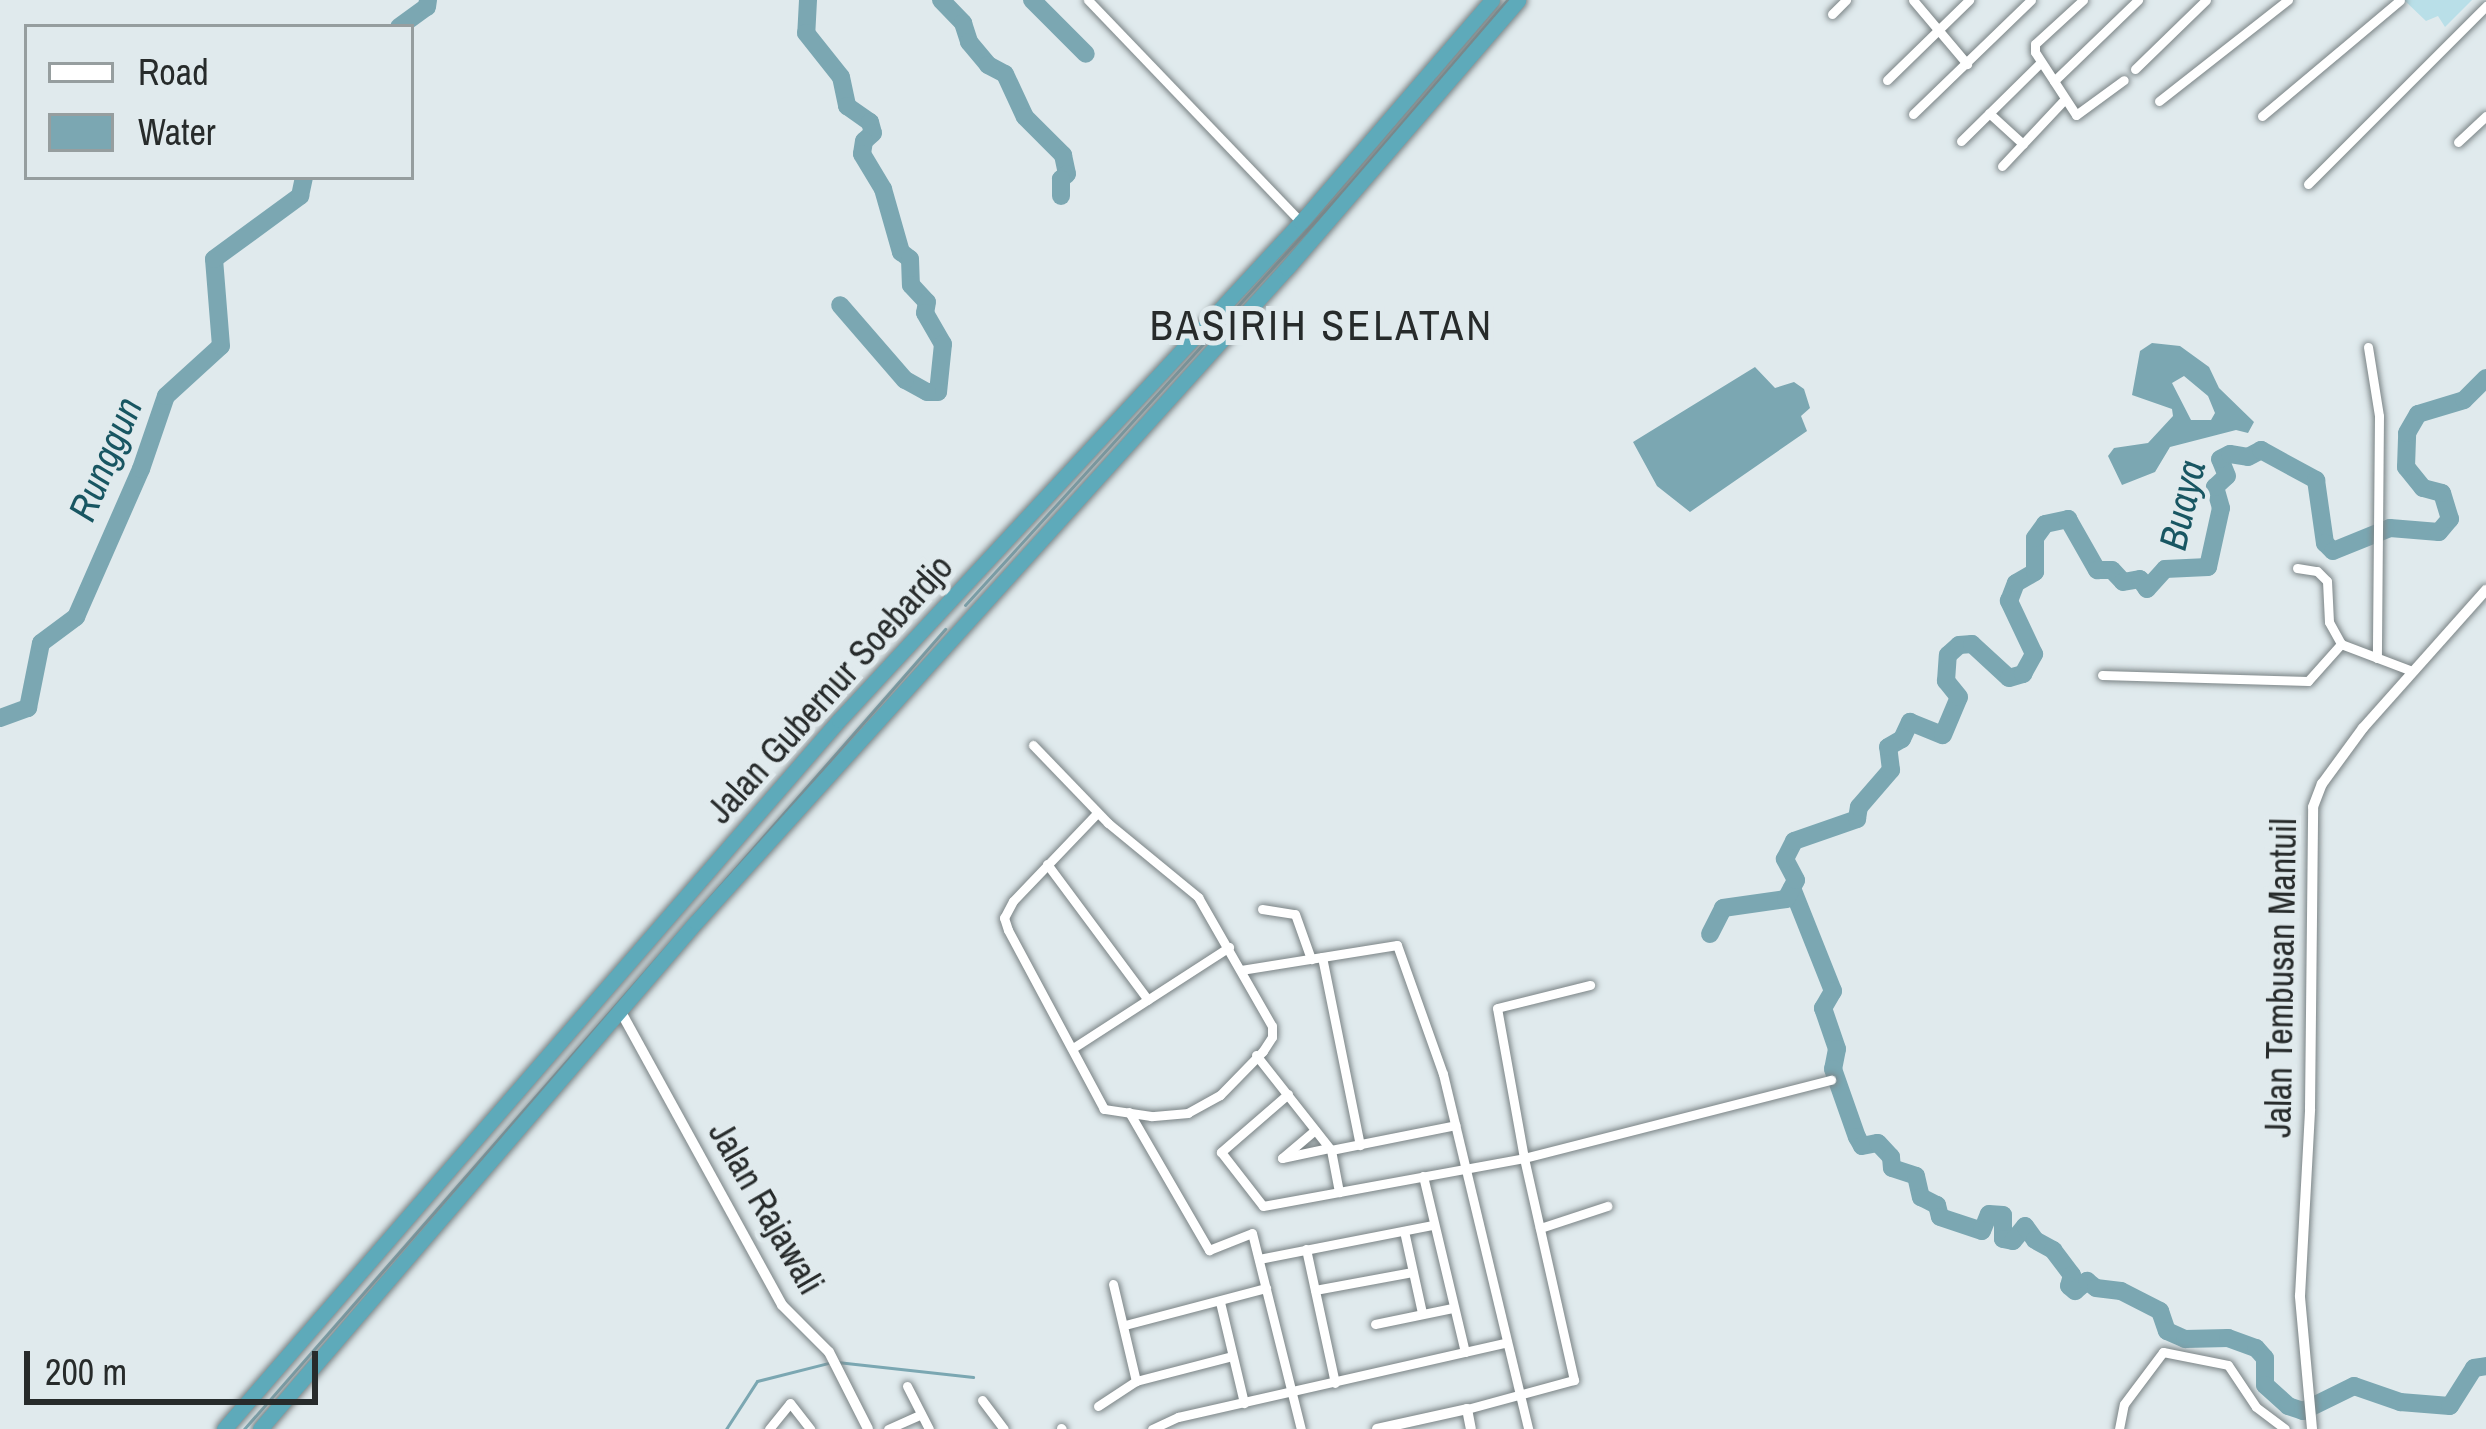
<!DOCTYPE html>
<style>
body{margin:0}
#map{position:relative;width:2486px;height:1429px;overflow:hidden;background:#e0eaed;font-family:"Archivo Narrow",sans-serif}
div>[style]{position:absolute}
.green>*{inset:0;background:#b9dfe8}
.water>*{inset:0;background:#7ba7b2}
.stream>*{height:3px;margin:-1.5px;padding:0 1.5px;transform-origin:1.5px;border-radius:1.5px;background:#7ba7b2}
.river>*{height:18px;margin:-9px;padding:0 9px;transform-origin:9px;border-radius:9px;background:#7ba7b2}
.roads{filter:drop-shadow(0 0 3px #7a8385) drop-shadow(0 0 3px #7a8385)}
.minor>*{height:9px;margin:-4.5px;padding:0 4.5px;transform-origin:4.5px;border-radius:4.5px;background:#fff}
.tertiary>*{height:10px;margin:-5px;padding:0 5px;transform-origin:5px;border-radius:5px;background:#fff}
.trunk>*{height:15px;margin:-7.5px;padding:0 7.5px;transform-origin:7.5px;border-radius:7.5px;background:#5eaaba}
span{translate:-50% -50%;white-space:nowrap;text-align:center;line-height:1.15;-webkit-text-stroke:10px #e0eaed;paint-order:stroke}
.street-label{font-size:36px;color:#272b2b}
.water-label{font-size:39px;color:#185662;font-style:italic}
.quarter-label{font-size:42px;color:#272b2b;letter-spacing:3px}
.legend{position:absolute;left:24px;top:24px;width:390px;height:156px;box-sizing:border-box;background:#e0eaed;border:3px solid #969e9f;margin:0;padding:15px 21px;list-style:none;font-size:36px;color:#272b2b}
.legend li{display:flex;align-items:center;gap:24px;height:60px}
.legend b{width:60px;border:3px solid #969e9f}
.scale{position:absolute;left:24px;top:1351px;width:294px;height:54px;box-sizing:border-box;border:6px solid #272b2b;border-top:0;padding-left:15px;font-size:36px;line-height:42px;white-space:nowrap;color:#272b2b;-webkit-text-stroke:9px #e0eaed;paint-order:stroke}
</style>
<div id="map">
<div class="green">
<i style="clip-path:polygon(2404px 0,2472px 0,2445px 27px,2438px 16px,2426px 21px)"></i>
</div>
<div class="water">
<i style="clip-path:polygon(evenodd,2152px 343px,2180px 346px,2209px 367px,2219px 388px,2254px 422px,2248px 433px,2236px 430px,2170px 447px,2155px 472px,2122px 485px,2108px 456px,2114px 448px,2148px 443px,2173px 416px,2172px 409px,2132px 395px,2140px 351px,2152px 343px,2184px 376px,2208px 396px,2215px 413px,2211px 420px,2191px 420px,2172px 383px,2184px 376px)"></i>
<i style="clip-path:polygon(1755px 367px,1775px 388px,1794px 382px,1804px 389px,1810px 408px,1801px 416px,1807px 431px,1690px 512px,1657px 486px,1633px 442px)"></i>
</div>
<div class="stream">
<i style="left:965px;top:605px;width:568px;rotate:-47.64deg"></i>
<i style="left:1348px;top:185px;width:244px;rotate:-49.3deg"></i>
<i style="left:837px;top:1362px;width:137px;rotate:6.3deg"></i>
<i style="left:244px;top:1429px;width:1064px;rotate:-48.77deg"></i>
<i style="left:726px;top:1429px;width:57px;rotate:-57.1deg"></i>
<i style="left:757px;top:1381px;width:73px;rotate:-14.2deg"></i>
</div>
<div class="river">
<i style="left:808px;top:0;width:33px;rotate:93deg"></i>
<i style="left:806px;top:33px;width:56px;rotate:51.5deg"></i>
<i style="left:841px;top:77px;width:30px;rotate:78deg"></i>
<i style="left:847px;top:106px;width:28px;rotate:35deg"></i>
<i style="left:870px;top:122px;width:11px;rotate:75deg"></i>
<i style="left:873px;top:133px;width:12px;rotate:138deg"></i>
<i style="left:864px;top:141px;width:13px;rotate:99deg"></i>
<i style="left:862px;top:154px;width:41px;rotate:59deg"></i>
<i style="left:883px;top:189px;width:66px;rotate:74.1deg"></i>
<i style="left:901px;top:252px;width:11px;rotate:38deg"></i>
<i style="left:910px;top:259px;width:26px;rotate:88deg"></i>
<i style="left:911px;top:285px;width:23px;rotate:47deg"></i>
<i style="left:927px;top:302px;width:11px;rotate:100deg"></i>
<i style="left:925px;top:313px;width:36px;rotate:60deg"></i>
<i style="left:943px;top:344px;width:48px;rotate:95.9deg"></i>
<i style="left:938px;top:392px;width:11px;rotate:180deg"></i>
<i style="left:927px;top:392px;width:25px;rotate:-151deg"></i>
<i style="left:905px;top:380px;width:99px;rotate:-130.9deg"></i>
<i style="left:941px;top:0;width:32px;rotate:46deg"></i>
<i style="left:963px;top:23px;width:20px;rotate:72deg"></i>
<i style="left:969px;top:42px;width:30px;rotate:50deg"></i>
<i style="left:988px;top:65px;width:19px;rotate:28deg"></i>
<i style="left:1005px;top:74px;width:47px;rotate:65.1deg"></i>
<i style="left:1025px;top:117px;width:54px;rotate:45deg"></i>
<i style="left:1063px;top:155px;width:19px;rotate:78deg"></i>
<i style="left:1067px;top:174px;width:8px;rotate:140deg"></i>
<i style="left:1061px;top:179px;width:17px;rotate:90deg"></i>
<i style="left:1032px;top:0;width:76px;rotate:45deg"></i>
<i style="left:399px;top:27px;width:34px;rotate:-36deg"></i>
<i style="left:427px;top:7px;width:7px;rotate:-82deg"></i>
<i style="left:0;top:718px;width:30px;rotate:-20deg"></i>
<i style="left:28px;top:708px;width:66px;rotate:-78.7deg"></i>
<i style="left:41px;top:643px;width:44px;rotate:-36.6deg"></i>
<i style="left:76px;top:617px;width:162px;rotate:-66.3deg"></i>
<i style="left:141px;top:469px;width:77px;rotate:-71.1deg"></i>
<i style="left:166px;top:396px;width:74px;rotate:-42.3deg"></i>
<i style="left:221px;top:346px;width:87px;rotate:-94.6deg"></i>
<i style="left:214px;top:259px;width:107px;rotate:-36.2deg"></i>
<i style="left:300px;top:196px;width:19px;rotate:-78deg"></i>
<i style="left:1792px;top:888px;width:111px;rotate:68.3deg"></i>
<i style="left:1833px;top:991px;width:20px;rotate:120deg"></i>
<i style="left:1823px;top:1008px;width:43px;rotate:71.1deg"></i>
<i style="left:1837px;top:1049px;width:20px;rotate:101deg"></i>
<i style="left:1833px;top:1069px;width:72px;rotate:70.6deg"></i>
<i style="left:1857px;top:1137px;width:10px;rotate:61deg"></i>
<i style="left:1862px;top:1146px;width:16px;rotate:-11deg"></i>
<i style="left:1878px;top:1143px;width:19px;rotate:47deg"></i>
<i style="left:1891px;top:1157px;width:11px;rotate:85deg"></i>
<i style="left:1892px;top:1168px;width:25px;rotate:18deg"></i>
<i style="left:1916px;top:1176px;width:22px;rotate:77deg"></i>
<i style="left:1921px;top:1197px;width:18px;rotate:27deg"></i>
<i style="left:1937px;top:1205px;width:12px;rotate:76deg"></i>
<i style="left:1940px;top:1217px;width:44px;rotate:18.4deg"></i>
<i style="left:1982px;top:1231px;width:18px;rotate:-68deg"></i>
<i style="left:1989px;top:1214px;width:14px;rotate:4deg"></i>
<i style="left:2003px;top:1215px;width:24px;rotate:90deg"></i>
<i style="left:2003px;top:1239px;width:10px;rotate:11deg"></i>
<i style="left:2013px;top:1241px;width:19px;rotate:-51deg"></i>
<i style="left:2025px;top:1226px;width:17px;rotate:54deg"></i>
<i style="left:2035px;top:1240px;width:21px;rotate:29deg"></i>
<i style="left:2053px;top:1250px;width:31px;rotate:53deg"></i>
<i style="left:2072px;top:1275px;width:11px;rotate:105deg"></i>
<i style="left:2069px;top:1286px;width:8px;rotate:40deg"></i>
<i style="left:2075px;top:1291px;width:16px;rotate:-40deg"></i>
<i style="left:2087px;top:1281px;width:11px;rotate:38deg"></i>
<i style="left:2096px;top:1288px;width:25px;rotate:7deg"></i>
<i style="left:2121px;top:1291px;width:44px;rotate:27.1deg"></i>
<i style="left:2160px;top:1311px;width:21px;rotate:71deg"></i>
<i style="left:2167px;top:1331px;width:20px;rotate:24deg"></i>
<i style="left:2185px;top:1339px;width:43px;rotate:-1.3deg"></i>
<i style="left:2228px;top:1338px;width:30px;rotate:20deg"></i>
<i style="left:2256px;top:1348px;width:13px;rotate:48deg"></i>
<i style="left:2265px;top:1358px;width:27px;rotate:90deg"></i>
<i style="left:2265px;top:1385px;width:31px;rotate:42deg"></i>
<i style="left:2288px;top:1406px;width:16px;rotate:18deg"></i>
<i style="left:2303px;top:1411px;width:57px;rotate:-26.1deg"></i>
<i style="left:2354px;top:1386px;width:49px;rotate:19.2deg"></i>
<i style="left:2400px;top:1402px;width:50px;rotate:4.6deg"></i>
<i style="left:2450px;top:1406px;width:45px;rotate:-57.7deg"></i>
<i style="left:2474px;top:1368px;width:12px;rotate:-9deg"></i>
<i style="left:1710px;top:934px;width:29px;rotate:-63deg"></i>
<i style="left:1723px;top:908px;width:64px;rotate:-8.1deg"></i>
<i style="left:1786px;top:899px;width:21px;rotate:-62deg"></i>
<i style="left:1796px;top:880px;width:24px;rotate:-118deg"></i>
<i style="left:1785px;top:859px;width:20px;rotate:-63deg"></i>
<i style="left:1794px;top:841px;width:67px;rotate:-19.2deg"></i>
<i style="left:1857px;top:819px;width:12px;rotate:-81deg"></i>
<i style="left:1859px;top:807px;width:49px;rotate:-49.1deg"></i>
<i style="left:1891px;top:770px;width:23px;rotate:-97deg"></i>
<i style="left:1888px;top:747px;width:16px;rotate:-30deg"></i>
<i style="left:1902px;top:739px;width:19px;rotate:-65deg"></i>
<i style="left:1910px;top:722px;width:35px;rotate:22deg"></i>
<i style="left:1943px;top:735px;width:41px;rotate:-67.2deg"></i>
<i style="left:1959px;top:697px;width:21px;rotate:-129deg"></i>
<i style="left:1946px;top:681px;width:26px;rotate:-86deg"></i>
<i style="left:1948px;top:655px;width:15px;rotate:-42deg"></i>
<i style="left:1959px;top:645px;width:13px;rotate:-4deg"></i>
<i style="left:1972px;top:644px;width:50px;rotate:42.6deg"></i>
<i style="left:2009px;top:678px;width:15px;rotate:-16deg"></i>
<i style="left:2023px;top:674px;width:23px;rotate:-61deg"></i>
<i style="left:2034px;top:654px;width:59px;rotate:-115.3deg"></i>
<i style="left:2009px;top:601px;width:19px;rotate:-69deg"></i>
<i style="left:2016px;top:583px;width:22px;rotate:-30deg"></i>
<i style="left:2035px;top:572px;width:34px;rotate:-90deg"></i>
<i style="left:2035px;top:538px;width:17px;rotate:-54deg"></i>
<i style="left:2045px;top:524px;width:24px;rotate:-12deg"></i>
<i style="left:2068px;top:519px;width:59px;rotate:60.4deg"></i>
<i style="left:2097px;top:570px;width:15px"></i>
<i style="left:2112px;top:570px;width:16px;rotate:47deg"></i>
<i style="left:2123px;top:582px;width:17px;rotate:-10deg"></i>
<i style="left:2140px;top:579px;width:12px;rotate:55deg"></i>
<i style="left:2147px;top:589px;width:27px;rotate:-48deg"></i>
<i style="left:2165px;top:569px;width:43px;rotate:-2.7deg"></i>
<i style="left:2208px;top:567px;width:60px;rotate:-77.6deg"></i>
<i style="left:2221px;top:508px;width:22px;rotate:-106deg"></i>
<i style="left:2215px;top:487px;width:16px;rotate:-43deg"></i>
<i style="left:2227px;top:476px;width:18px;rotate:-112deg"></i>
<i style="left:2220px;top:459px;width:11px;rotate:-27deg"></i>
<i style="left:2230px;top:454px;width:18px;rotate:9deg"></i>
<i style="left:2248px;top:457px;width:15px;rotate:-28deg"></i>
<i style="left:2261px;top:450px;width:63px;rotate:28.6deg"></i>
<i style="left:2316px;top:480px;width:64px;rotate:81.9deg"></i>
<i style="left:2325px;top:543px;width:11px;rotate:45deg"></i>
<i style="left:2333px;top:551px;width:61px;rotate:-22deg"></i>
<i style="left:2390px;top:528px;width:49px;rotate:4.7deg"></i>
<i style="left:2439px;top:532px;width:17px;rotate:-50deg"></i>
<i style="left:2450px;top:519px;width:27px;rotate:-107deg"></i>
<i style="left:2442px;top:493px;width:20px;rotate:-165deg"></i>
<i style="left:2423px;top:488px;width:27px;rotate:-129deg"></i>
<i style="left:2406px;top:467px;width:34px;rotate:-88deg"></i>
<i style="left:2407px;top:433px;width:22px;rotate:-60deg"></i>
<i style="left:2418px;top:414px;width:48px;rotate:-16.9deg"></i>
<i style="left:2464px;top:400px;width:31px;rotate:-45deg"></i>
</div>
<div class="roads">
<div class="minor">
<i style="left:1088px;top:0;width:308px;rotate:46.2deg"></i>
<i style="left:1913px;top:0;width:84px;rotate:49.8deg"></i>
<i style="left:2083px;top:0;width:65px;rotate:137.5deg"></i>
<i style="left:2035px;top:44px;width:8px;rotate:90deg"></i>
<i style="left:2035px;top:52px;width:75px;rotate:56.9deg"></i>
<i style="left:2076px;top:115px;width:59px;rotate:-36.1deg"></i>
<i style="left:1832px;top:14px;width:20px;rotate:-45deg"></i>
<i style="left:2135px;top:69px;width:99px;rotate:-44.2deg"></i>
<i style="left:1887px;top:80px;width:115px;rotate:-44.3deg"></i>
<i style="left:2054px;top:81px;width:117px;rotate:-44deg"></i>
<i style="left:2159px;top:101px;width:164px;rotate:-38.1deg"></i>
<i style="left:1989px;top:113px;width:46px;rotate:42.4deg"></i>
<i style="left:1913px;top:114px;width:164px;rotate:-44deg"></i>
<i style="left:2262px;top:116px;width:180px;rotate:-40deg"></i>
<i style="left:1961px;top:141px;width:112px;rotate:-44.6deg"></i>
<i style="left:2458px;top:142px;width:38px;rotate:-43deg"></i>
<i style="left:2002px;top:166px;width:91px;rotate:-46.8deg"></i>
<i style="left:2308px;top:184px;width:252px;rotate:-45deg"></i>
<i style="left:2368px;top:347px;width:70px;rotate:80.9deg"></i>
<i style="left:2379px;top:416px;width:242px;rotate:90.5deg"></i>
<i style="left:2297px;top:568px;width:20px;rotate:9deg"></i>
<i style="left:2317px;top:571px;width:14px;rotate:45deg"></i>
<i style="left:2327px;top:581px;width:41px;rotate:87.2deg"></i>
<i style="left:2329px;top:622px;width:25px;rotate:61deg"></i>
<i style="left:2341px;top:644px;width:76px;rotate:20.8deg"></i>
<i style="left:2102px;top:675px;width:206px;rotate:1.7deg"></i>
<i style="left:2308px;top:681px;width:50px;rotate:-48.3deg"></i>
<i style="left:1033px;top:745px;width:108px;rotate:46.1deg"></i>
<i style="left:1108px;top:823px;width:117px;rotate:39.4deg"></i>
<i style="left:1198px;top:897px;width:149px;rotate:60.2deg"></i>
<i style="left:1272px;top:1026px;width:11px;rotate:90deg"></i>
<i style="left:1272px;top:1037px;width:17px;rotate:123deg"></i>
<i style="left:1263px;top:1051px;width:62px;rotate:134.3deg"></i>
<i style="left:1220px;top:1095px;width:37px;rotate:151deg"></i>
<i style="left:1188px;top:1113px;width:37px;rotate:175deg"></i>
<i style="left:1151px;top:1116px;width:48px;rotate:-171.5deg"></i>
<i style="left:1104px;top:1109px;width:203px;rotate:-118.2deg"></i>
<i style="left:1008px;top:930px;width:13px;rotate:-108deg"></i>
<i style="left:1004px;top:918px;width:19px;rotate:-62deg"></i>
<i style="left:1013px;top:901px;width:122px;rotate:-46.3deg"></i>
<i style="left:1047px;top:864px;width:169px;rotate:53.4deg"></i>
<i style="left:1262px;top:909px;width:33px;rotate:9deg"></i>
<i style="left:1295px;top:914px;width:48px;rotate:70.4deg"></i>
<i style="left:1322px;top:957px;width:192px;rotate:78.6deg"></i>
<i style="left:1241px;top:970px;width:158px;rotate:-9.1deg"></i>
<i style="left:1397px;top:945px;width:137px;rotate:70.4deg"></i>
<i style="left:1443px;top:1074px;width:365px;rotate:76.5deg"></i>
<i style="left:1073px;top:1048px;width:186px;rotate:-32.9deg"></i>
<i style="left:1256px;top:1055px;width:121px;rotate:51.7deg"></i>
<i style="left:1331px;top:1150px;width:43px;rotate:79.2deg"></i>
<i style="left:1339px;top:1192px;width:188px;rotate:-10.4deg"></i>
<i style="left:1524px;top:1158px;width:317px;rotate:-14.3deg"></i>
<i style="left:1288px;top:1094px;width:89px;rotate:139.1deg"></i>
<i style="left:1221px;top:1152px;width:68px;rotate:52.1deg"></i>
<i style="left:1263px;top:1206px;width:77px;rotate:-10.4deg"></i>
<i style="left:1129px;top:1112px;width:160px;rotate:59.9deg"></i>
<i style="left:1209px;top:1250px;width:46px;rotate:-21.6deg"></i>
<i style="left:1252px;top:1233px;width:202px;rotate:76deg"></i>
<i style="left:1331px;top:1150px;width:127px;rotate:-11.3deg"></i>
<i style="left:1282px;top:1158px;width:48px;rotate:-12deg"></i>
<i style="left:1282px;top:1158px;width:43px;rotate:-40.3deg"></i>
<i style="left:1423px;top:1176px;width:181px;rotate:76.6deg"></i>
<i style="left:1540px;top:1228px;width:71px;rotate:-18.2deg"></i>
<i style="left:1404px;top:1231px;width:84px;rotate:77.6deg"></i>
<i style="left:1306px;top:1249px;width:137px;rotate:77.8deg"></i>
<i style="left:1259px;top:1259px;width:176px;rotate:-11.1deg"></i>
<i style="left:1113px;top:1284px;width:100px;rotate:76.7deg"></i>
<i style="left:1315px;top:1290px;width:99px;rotate:-10.5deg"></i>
<i style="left:1220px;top:1302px;width:104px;rotate:76.6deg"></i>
<i style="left:1375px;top:1324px;width:79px;rotate:-11.7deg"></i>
<i style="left:1125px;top:1325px;width:146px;rotate:-14.7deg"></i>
<i style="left:907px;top:1386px;width:48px;rotate:62.9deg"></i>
<i style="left:982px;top:1400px;width:36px;rotate:53deg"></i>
<i style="left:1098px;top:1406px;width:45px;rotate:-33.3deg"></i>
<i style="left:1136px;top:1381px;width:99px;rotate:-14.6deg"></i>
<i style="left:1467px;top:1409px;width:111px;rotate:-15.2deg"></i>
<i style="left:1574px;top:1380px;width:228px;rotate:-102.7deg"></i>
<i style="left:1524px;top:1158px;width:152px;rotate:-100.2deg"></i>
<i style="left:1497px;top:1008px;width:96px;rotate:-13.9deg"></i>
<i style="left:1061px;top:1428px;width:1px;rotate:45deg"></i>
<i style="left:769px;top:1429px;width:33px;rotate:-51deg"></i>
<i style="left:790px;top:1403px;width:33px;rotate:52deg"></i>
<i style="left:888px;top:1429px;width:36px;rotate:-24deg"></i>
<i style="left:1152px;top:1429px;width:29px;rotate:-25deg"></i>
<i style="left:1178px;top:1417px;width:335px;rotate:-12.8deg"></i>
<i style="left:2119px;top:1429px;width:25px;rotate:-79deg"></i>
<i style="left:2124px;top:1404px;width:65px;rotate:-53.1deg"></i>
<i style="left:2163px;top:1352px;width:66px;rotate:11.3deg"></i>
<i style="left:2228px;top:1365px;width:50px;rotate:56.3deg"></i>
<i style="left:2256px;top:1407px;width:36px;rotate:37deg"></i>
</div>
<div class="tertiary">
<i style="left:621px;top:1012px;width:334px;rotate:61.2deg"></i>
<i style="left:782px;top:1305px;width:66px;rotate:45deg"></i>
<i style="left:829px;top:1352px;width:86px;rotate:63.1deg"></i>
<i style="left:1377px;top:1429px;width:92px;rotate:-12.5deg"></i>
<i style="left:1467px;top:1409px;width:20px;rotate:79deg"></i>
<i style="left:2312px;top:1429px;width:134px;rotate:-95.2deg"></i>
<i style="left:2300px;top:1296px;width:187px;rotate:-86.9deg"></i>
<i style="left:2310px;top:1109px;width:302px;rotate:-89.4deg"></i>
<i style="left:2313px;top:807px;width:25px;rotate:-69deg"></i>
<i style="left:2322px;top:784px;width:69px;rotate:-53.8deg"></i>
<i style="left:2363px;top:728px;width:185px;rotate:-48.3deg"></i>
</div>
<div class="trunk">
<i style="left:224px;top:1429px;width:939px;rotate:-49.06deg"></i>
<i style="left:839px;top:720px;width:679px;rotate:-47.15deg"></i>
<i style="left:1301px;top:222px;width:293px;rotate:-49.3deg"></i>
<i style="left:260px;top:1429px;width:669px;rotate:-49.31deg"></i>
<i style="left:696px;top:922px;width:881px;rotate:-47.9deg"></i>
<i style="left:1287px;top:268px;width:354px;rotate:-49.2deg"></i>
</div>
</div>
<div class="street-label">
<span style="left:830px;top:689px;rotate:-48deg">Jalan Gubernur Soebardjo</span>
<span style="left:2281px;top:978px;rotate:-89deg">Jalan Tembusan Mantuil</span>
<span style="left:766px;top:1208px;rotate:60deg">Jalan Rajawali</span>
</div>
<div class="water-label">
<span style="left:105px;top:459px;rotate:-67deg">Runggun</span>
<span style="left:2182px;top:505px;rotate:-77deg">Buaya</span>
</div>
<div class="quarter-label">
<span style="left:1322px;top:325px">BASIRIH SELATAN</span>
</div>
<ul class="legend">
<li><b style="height:15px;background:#fff"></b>Road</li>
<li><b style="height:33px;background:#7ba7b2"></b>Water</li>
</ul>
<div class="scale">200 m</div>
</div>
